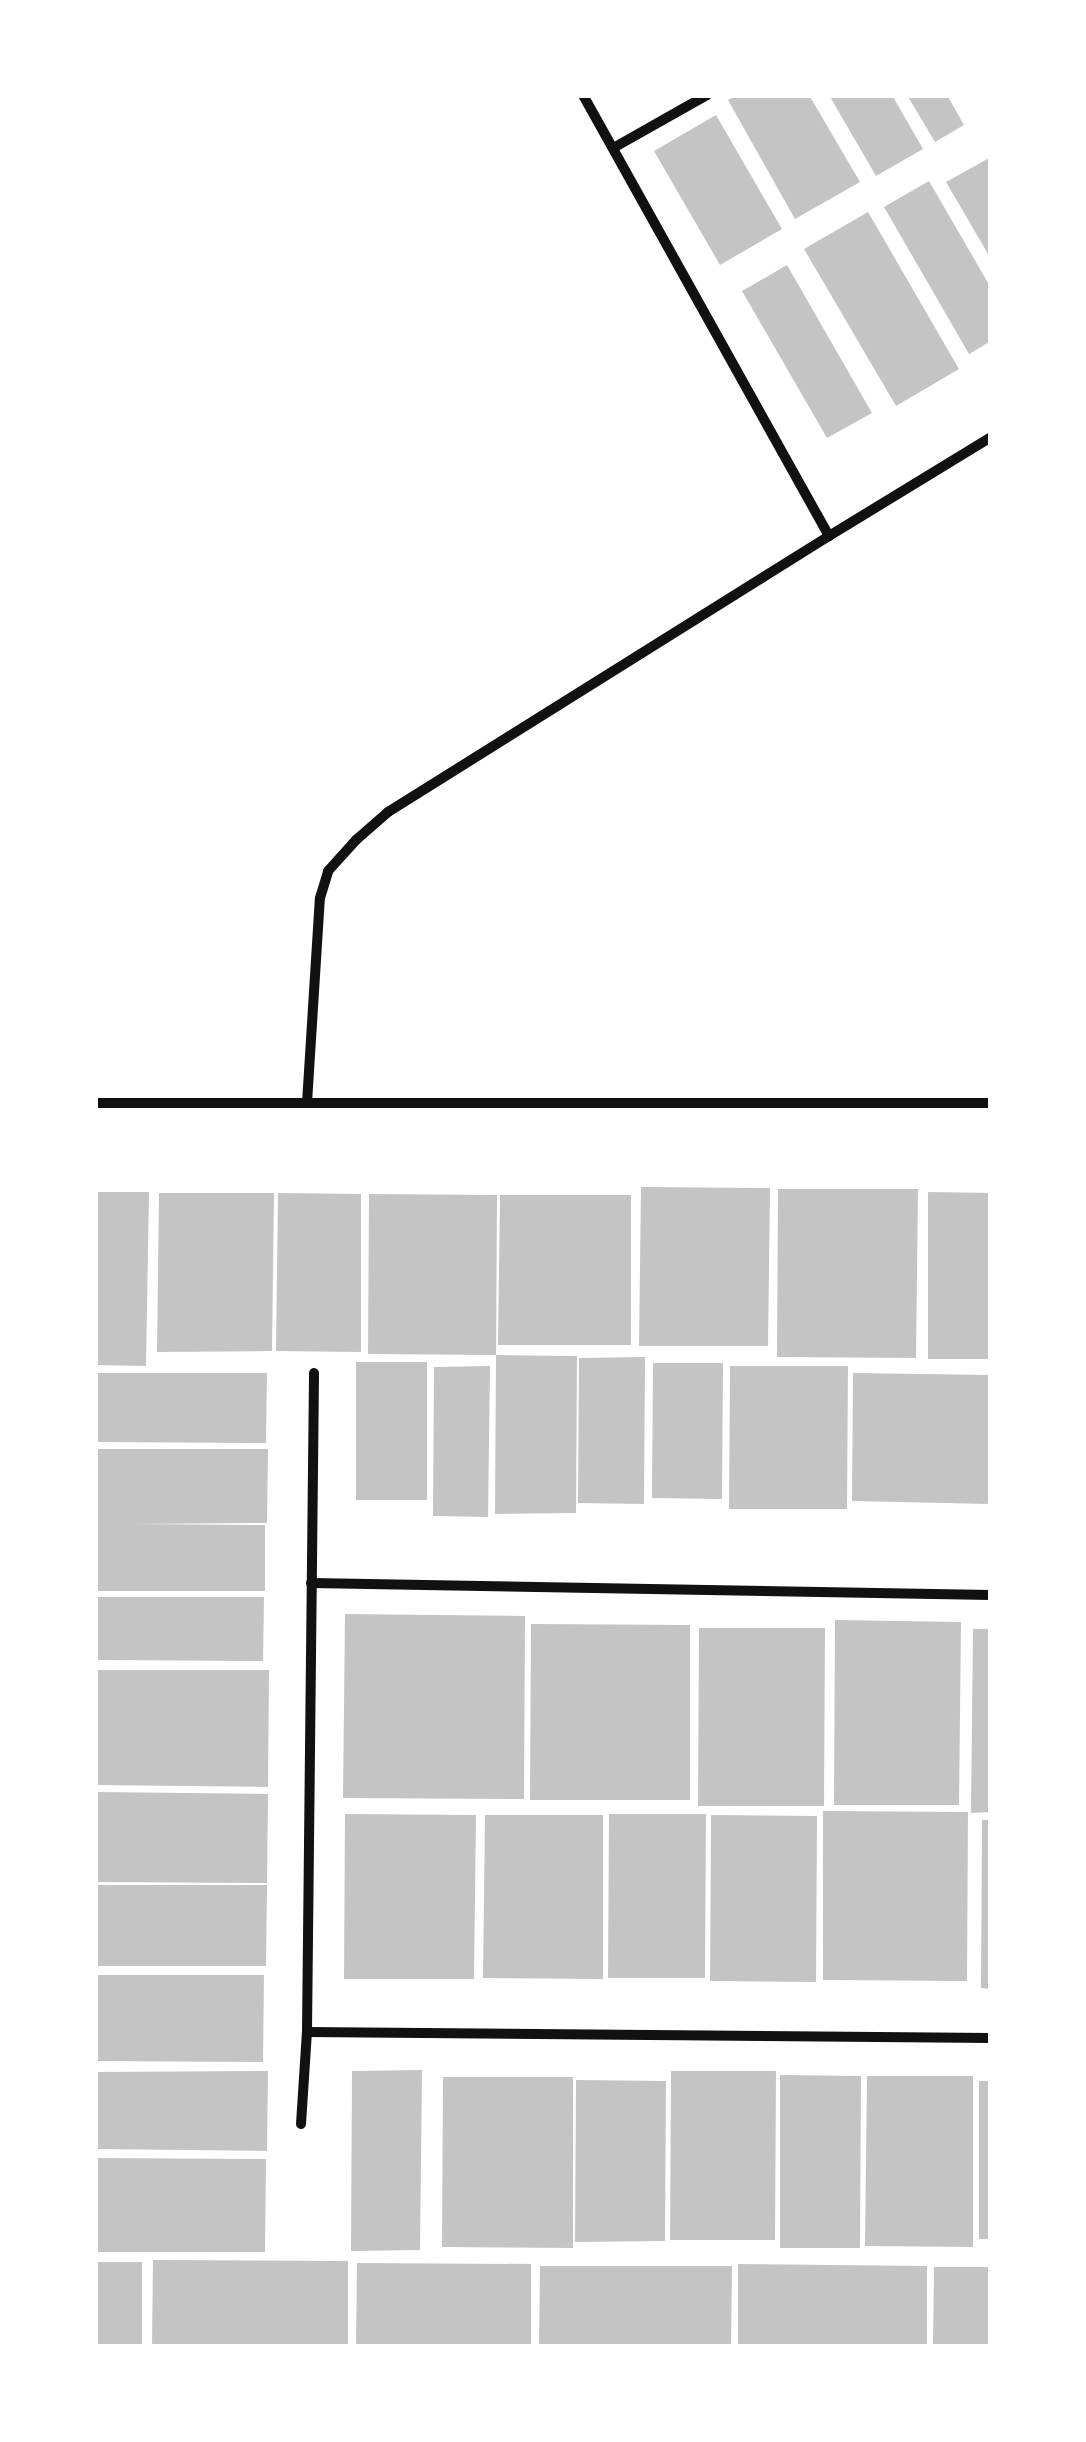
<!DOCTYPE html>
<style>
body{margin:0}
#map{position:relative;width:1086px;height:2442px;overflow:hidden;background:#fff;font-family:"Public Sans",sans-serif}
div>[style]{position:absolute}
.building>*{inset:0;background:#c4c4c4}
.minor>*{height:10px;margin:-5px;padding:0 5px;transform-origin:5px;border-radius:5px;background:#111}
span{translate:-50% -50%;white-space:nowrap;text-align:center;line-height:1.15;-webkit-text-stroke:10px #fff;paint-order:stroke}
.frame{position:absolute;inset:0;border:98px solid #fff;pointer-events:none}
</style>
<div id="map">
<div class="building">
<i style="clip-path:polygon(737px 95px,809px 95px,860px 182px,795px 219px,728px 100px)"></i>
<i style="clip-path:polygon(829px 95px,892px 95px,923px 149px,876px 176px)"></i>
<i style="clip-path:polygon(907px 95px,947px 95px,964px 125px,935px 142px)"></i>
<i style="clip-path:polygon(716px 115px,782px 229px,720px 265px,654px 151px)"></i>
<i style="clip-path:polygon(991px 157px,991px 259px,946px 182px)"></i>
<i style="clip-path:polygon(929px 181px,991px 288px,991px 341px,969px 354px,884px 207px)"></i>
<i style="clip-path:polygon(868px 212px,959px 369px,896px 406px,804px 249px)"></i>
<i style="clip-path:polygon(787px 265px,872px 413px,827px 438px,742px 291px)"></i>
<i style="clip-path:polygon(641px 1187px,770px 1188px,768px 1346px,639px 1346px)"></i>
<i style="clip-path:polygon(778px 1189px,918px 1189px,916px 1358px,777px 1357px)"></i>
<i style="clip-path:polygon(95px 1192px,149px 1192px,146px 1366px,95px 1365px)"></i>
<i style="clip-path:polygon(928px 1192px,991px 1193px,991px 1359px,928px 1359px)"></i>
<i style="clip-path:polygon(159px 1193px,274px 1193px,272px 1351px,157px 1352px)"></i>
<i style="clip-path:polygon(278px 1193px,361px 1194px,361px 1352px,276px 1351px)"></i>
<i style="clip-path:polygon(369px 1194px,497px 1195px,496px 1355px,368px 1354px)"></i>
<i style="clip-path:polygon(500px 1195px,631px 1195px,631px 1345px,498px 1345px)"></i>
<i style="clip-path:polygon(496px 1355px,577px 1356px,576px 1513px,495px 1514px)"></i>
<i style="clip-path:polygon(645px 1357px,644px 1504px,578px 1503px,579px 1358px)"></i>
<i style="clip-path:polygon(356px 1362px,427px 1362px,427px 1500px,356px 1500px)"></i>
<i style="clip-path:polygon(653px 1363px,723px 1363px,722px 1499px,652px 1498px)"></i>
<i style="clip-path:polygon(490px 1366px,488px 1517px,433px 1516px,434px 1367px)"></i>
<i style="clip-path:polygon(730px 1366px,848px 1366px,847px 1509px,729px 1509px)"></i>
<i style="clip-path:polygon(95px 1373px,267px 1373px,266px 1443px,95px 1442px)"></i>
<i style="clip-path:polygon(853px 1373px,991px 1375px,991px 1504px,852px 1501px)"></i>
<i style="clip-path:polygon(95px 1449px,268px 1449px,267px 1523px,134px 1524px,265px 1525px,265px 1591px,95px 1591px)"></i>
<i style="clip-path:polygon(95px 1597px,264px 1597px,263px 1661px,95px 1660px)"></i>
<i style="clip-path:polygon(345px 1614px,525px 1616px,524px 1799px,343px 1798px)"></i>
<i style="clip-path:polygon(835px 1620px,961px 1622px,959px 1805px,834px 1805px)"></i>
<i style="clip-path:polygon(531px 1624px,690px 1625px,690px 1800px,530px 1800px)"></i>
<i style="clip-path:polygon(699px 1628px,825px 1628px,824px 1806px,698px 1806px)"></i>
<i style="clip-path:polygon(973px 1629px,991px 1629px,991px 1812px,971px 1813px)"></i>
<i style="clip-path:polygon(95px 1670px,269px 1670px,268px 1787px,95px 1785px)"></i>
<i style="clip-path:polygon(95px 1792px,268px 1794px,267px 1883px,95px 1882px)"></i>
<i style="clip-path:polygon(823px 1811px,968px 1812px,967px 1981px,823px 1980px)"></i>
<i style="clip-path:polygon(345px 1814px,476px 1815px,474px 1979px,344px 1979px)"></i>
<i style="clip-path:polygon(609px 1814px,706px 1814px,705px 1978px,608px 1978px)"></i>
<i style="clip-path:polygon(485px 1815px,603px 1815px,603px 1979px,483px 1978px)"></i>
<i style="clip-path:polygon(711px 1815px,817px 1816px,816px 1982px,710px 1981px)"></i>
<i style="clip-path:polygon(982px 1820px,991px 1820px,991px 1989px,981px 1988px)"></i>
<i style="clip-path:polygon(95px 1885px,267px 1885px,266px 1966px,95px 1966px)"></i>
<i style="clip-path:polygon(95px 1975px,264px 1975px,263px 2062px,95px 2061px)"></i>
<i style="clip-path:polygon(422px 2070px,420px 2250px,351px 2251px,352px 2071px)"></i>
<i style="clip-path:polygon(268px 2071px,267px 2151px,95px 2149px,95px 2072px)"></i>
<i style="clip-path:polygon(671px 2071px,776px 2071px,775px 2240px,670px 2240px)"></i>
<i style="clip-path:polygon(780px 2075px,861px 2076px,860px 2248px,780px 2248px)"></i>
<i style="clip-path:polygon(867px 2076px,973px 2076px,973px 2247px,865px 2246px)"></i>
<i style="clip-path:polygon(443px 2077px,573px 2077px,573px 2248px,442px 2247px)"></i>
<i style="clip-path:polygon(576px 2080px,666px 2081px,665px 2241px,575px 2242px)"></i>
<i style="clip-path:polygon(979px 2081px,991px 2081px,991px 2239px,979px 2239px)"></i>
<i style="clip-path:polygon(95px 2158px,266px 2159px,265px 2252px,95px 2252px)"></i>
<i style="clip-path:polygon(153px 2260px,348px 2261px,348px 2347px,152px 2347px)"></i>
<i style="clip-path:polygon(95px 2262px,142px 2262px,142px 2347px,95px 2347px)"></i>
<i style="clip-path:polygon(357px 2263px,531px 2264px,531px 2347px,356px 2347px)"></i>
<i style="clip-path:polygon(738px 2264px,927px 2266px,927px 2347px,738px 2347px)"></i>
<i style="clip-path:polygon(540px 2266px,732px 2266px,731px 2347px,539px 2347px)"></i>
<i style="clip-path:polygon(934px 2267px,991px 2267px,991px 2347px,933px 2347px)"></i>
</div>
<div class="minor">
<i style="left:583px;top:95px;width:505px;rotate:60.85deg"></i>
<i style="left:829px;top:536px;width:190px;rotate:-31.4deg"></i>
<i style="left:615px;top:147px;width:106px;rotate:-29.5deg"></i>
<i style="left:95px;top:1103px;width:896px"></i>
<i style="left:307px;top:1103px;width:205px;rotate:-86.4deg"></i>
<i style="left:320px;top:898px;width:28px;rotate:-73deg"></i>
<i style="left:328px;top:871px;width:42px;rotate:-47.9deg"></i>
<i style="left:356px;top:840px;width:43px;rotate:-41.2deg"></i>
<i style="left:388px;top:812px;width:520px;rotate:-32.04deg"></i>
<i style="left:311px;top:1583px;width:680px;rotate:1.01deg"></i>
<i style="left:307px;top:2032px;width:684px;rotate:0.5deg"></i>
<i style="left:301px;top:2124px;width:92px;rotate:-86.3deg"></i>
<i style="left:307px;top:2032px;width:659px;rotate:-89.39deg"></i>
</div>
<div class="frame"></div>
</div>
